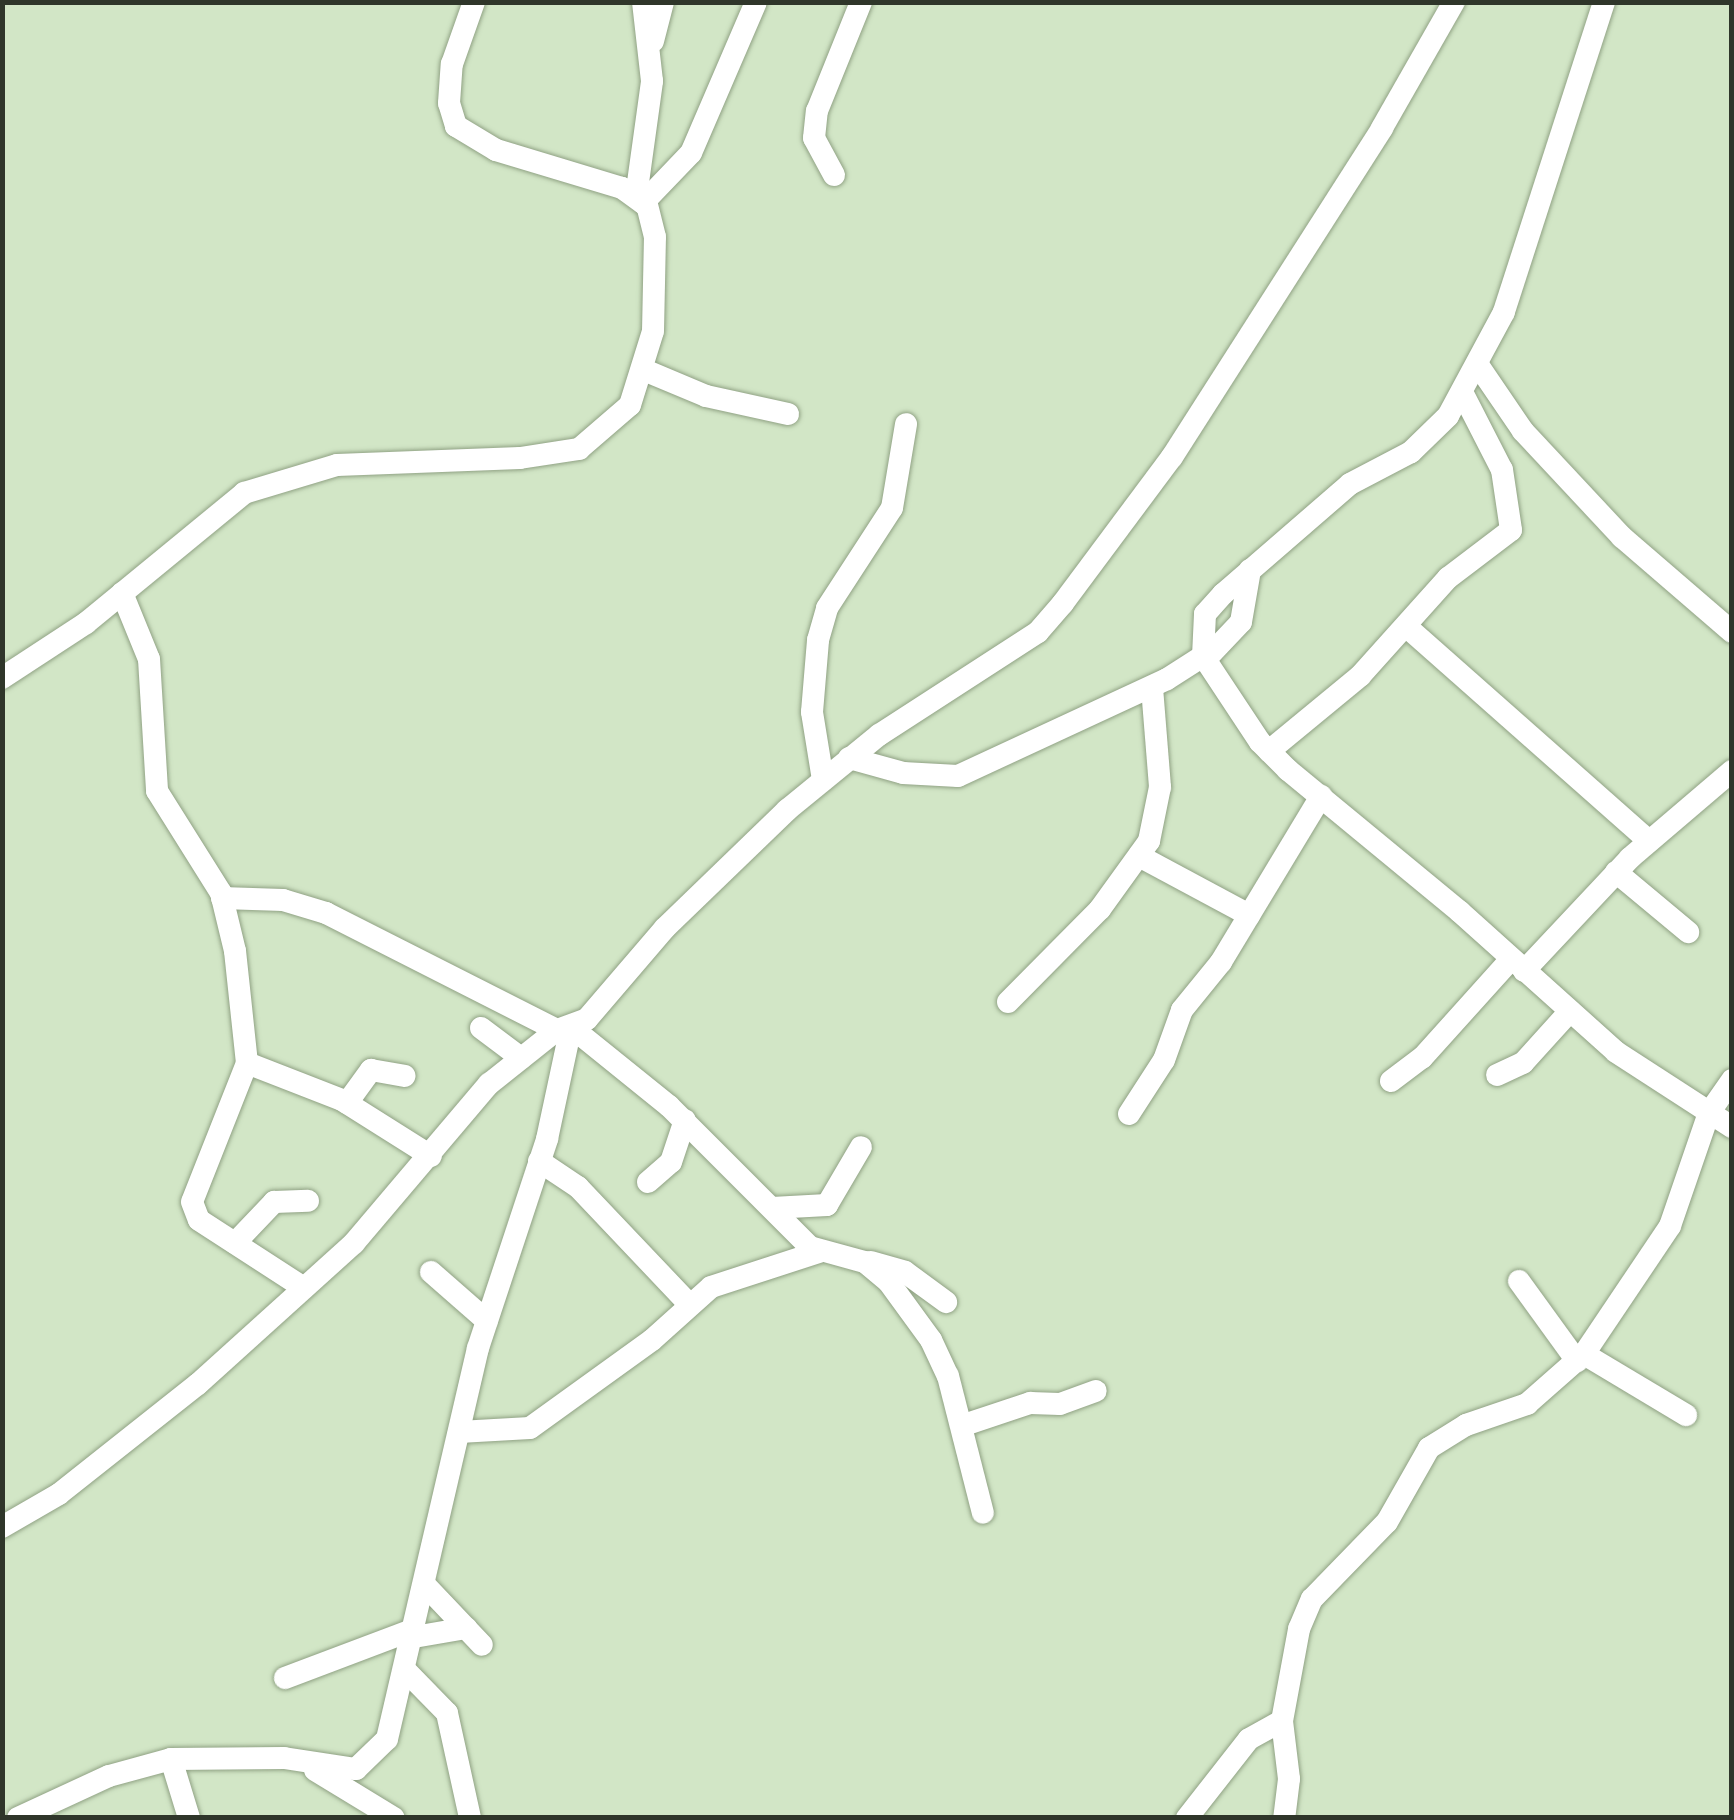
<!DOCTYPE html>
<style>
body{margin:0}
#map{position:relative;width:1734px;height:1820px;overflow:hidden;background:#d2e6c6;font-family:"Fira Sans Condensed",sans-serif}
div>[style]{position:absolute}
.roads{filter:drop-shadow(0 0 2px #90a284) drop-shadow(0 0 2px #90a284)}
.minor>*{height:22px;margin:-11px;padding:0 11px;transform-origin:11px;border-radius:11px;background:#fff}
span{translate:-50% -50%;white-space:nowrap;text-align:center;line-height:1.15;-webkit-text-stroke:10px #fff;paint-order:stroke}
.frame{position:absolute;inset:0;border:5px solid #2f362a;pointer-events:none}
</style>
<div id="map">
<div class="roads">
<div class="minor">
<i style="left:1604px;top:2px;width:326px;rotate:107.9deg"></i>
<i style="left:1504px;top:312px;width:118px;rotate:118.3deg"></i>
<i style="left:1448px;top:416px;width:52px;rotate:135.8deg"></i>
<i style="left:1411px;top:452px;width:69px;rotate:152.3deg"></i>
<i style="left:1350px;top:484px;width:168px;rotate:139.1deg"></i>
<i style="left:1223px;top:594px;width:27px;rotate:132deg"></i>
<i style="left:1205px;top:614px;width:42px;rotate:92.7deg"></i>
<i style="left:1203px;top:656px;width:103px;rotate:56.5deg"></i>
<i style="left:1260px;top:742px;width:40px;rotate:45deg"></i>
<i style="left:1288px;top:770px;width:222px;rotate:39.5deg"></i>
<i style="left:1459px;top:911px;width:211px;rotate:41.9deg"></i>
<i style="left:1616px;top:1052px;width:138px;rotate:32.9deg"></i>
<i style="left:653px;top:41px;width:40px;rotate:-75.6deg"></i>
<i style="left:834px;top:175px;width:42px;rotate:-118.4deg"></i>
<i style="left:814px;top:138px;width:27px;rotate:-84deg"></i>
<i style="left:817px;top:111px;width:118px;rotate:-68deg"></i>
<i style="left:636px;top:197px;width:117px;rotate:-82.1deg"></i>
<i style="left:652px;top:81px;width:80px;rotate:-96.5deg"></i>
<i style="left:643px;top:203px;width:69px;rotate:-46.2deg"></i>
<i style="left:691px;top:153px;width:164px;rotate:-66.7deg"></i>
<i style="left:1478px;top:365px;width:80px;rotate:55.7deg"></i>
<i style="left:1523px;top:431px;width:145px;rotate:47deg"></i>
<i style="left:1622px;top:537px;width:145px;rotate:40.8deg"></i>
<i style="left:644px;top:370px;width:67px;rotate:22.8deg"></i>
<i style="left:706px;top:396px;width:84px;rotate:12.4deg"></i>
<i style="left:122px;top:593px;width:71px;rotate:67.8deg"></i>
<i style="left:149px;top:659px;width:132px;rotate:86.5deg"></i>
<i style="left:157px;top:791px;width:120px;rotate:57.9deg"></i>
<i style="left:221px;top:893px;width:60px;rotate:76.4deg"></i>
<i style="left:235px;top:951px;width:113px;rotate:83.9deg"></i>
<i style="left:247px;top:1063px;width:149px;rotate:111.6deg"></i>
<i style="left:192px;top:1202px;width:19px;rotate:69deg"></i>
<i style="left:199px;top:1220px;width:125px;rotate:32.9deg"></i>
<i style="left:1407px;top:627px;width:323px;rotate:41.5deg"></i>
<i style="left:1205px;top:660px;width:52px;rotate:-46.5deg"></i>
<i style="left:1241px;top:622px;width:53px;rotate:-80.2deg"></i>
<i style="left:2px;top:678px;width:100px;rotate:-33.2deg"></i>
<i style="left:86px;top:623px;width:205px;rotate:-39.4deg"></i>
<i style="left:244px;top:493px;width:97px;rotate:-16.8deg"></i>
<i style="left:337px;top:465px;width:183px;rotate:-2.2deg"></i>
<i style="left:520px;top:458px;width:60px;rotate:-8.7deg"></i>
<i style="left:579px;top:449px;width:67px;rotate:-40.8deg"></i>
<i style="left:630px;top:405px;width:77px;rotate:-72.7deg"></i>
<i style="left:653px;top:331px;width:94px;rotate:-88.8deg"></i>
<i style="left:655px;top:237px;width:32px;rotate:-104deg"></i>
<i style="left:647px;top:206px;width:31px;rotate:-144deg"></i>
<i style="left:622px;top:188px;width:132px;rotate:-163.2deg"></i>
<i style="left:496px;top:150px;width:47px;rotate:-149deg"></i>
<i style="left:456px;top:126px;width:24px;rotate:-107deg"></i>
<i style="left:449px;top:103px;width:39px;rotate:-86deg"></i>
<i style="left:452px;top:64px;width:66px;rotate:-70.5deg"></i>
<i style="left:1269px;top:751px;width:118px;rotate:-39.5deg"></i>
<i style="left:1360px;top:676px;width:132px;rotate:-48.1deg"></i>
<i style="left:1448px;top:578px;width:79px;rotate:-37.3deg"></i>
<i style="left:1511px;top:530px;width:61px;rotate:-98.5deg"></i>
<i style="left:1502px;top:470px;width:88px;rotate:-117.1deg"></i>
<i style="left:849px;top:758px;width:56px;rotate:15.5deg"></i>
<i style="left:903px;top:773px;width:55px;rotate:3.1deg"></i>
<i style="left:958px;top:776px;width:230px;rotate:-24.9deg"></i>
<i style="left:1167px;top:679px;width:43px;rotate:-32.6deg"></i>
<i style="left:823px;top:780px;width:69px;rotate:-99.2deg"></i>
<i style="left:812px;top:712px;width:72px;rotate:-85.2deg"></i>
<i style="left:818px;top:640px;width:33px;rotate:-74deg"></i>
<i style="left:827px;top:608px;width:119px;rotate:-57deg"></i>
<i style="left:892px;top:508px;width:85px;rotate:-80.5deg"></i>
<i style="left:1139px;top:856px;width:125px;rotate:28.2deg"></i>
<i style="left:1616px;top:872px;width:94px;rotate:39.8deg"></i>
<i style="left:222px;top:898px;width:61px;rotate:1.9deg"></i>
<i style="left:283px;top:900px;width:45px;rotate:16.8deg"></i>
<i style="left:326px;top:913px;width:259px;rotate:26.9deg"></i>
<i style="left:557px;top:1030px;width:32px;rotate:-20deg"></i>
<i style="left:587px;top:1019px;width:120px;rotate:-49.4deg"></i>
<i style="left:665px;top:928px;width:170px;rotate:-44deg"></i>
<i style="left:787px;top:810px;width:119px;rotate:-39.2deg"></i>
<i style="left:879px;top:735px;width:189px;rotate:-32.9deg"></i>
<i style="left:1038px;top:632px;width:38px;rotate:-49deg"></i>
<i style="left:1063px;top:603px;width:182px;rotate:-53.3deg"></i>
<i style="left:1172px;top:457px;width:390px;rotate:-57.4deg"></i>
<i style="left:1382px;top:128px;width:145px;rotate:-60.3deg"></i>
<i style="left:1524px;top:971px;width:155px;rotate:-46.8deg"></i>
<i style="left:1630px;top:858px;width:134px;rotate:-40.5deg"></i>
<i style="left:1008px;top:1002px;width:131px;rotate:-45.3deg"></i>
<i style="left:1100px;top:909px;width:84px;rotate:-54.2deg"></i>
<i style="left:1149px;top:841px;width:55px;rotate:-78.5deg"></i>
<i style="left:1160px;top:787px;width:100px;rotate:-94.6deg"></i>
<i style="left:481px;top:1028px;width:50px;rotate:36.9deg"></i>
<i style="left:247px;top:1063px;width:102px;rotate:21.3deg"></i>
<i style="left:342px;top:1100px;width:105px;rotate:32.2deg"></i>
<i style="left:1497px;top:1075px;width:29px;rotate:-25deg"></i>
<i style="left:1523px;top:1063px;width:70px;rotate:-47.9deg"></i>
<i style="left:1391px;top:1081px;width:39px;rotate:-37deg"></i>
<i style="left:1422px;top:1058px;width:133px;rotate:-48deg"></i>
<i style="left:347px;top:1103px;width:41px;rotate:-54deg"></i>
<i style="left:371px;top:1070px;width:34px;rotate:10deg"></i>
<i style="left:1129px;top:1114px;width:64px;rotate:-57.1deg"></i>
<i style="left:1164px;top:1060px;width:53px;rotate:-70.2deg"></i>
<i style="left:1182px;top:1010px;width:62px;rotate:-50.9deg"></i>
<i style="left:1221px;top:962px;width:194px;rotate:-58.9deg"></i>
<i style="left:539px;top:1161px;width:47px;rotate:33.7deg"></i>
<i style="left:578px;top:1187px;width:160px;rotate:46.5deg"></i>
<i style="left:648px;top:1182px;width:30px;rotate:-41deg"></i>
<i style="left:671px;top:1162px;width:44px;rotate:-71.6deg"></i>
<i style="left:772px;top:1208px;width:55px;rotate:-3.1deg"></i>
<i style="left:827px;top:1205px;width:67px;rotate:-59.6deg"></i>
<i style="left:235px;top:1243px;width:57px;rotate:-46.4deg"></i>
<i style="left:274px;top:1202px;width:34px;rotate:-2deg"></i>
<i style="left:871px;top:1262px;width:35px;rotate:16deg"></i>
<i style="left:905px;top:1272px;width:51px;rotate:36.2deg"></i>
<i style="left:431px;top:1272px;width:74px;rotate:41.2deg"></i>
<i style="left:1519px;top:1281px;width:99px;rotate:54.1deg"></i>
<i style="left:1584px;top:1354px;width:119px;rotate:30.9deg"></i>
<i style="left:964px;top:1425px;width:70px;rotate:-18.4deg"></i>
<i style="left:1030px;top:1403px;width:30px;rotate:2deg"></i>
<i style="left:1060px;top:1404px;width:38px;rotate:-20deg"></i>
<i style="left:459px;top:1432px;width:71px;rotate:-3.2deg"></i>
<i style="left:530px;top:1428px;width:150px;rotate:-35.8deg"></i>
<i style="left:652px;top:1340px;width:79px;rotate:-41.9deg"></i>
<i style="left:711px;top:1287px;width:114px;rotate:-18deg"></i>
<i style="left:2px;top:1527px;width:66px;rotate:-30.1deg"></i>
<i style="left:59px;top:1494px;width:177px;rotate:-38.4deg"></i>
<i style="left:198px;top:1384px;width:210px;rotate:-42.1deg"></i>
<i style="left:354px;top:1243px;width:209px;rotate:-49.7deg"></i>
<i style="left:489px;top:1084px;width:87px;rotate:-38.5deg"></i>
<i style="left:426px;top:1586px;width:81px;rotate:46.5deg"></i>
<i style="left:414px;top:1637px;width:53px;rotate:-9.8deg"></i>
<i style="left:405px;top:1670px;width:60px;rotate:45.7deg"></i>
<i style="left:447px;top:1713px;width:107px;rotate:77.6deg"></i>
<i style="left:285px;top:1678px;width:139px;rotate:-20.7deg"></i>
<i style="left:1282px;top:1721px;width:58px;rotate:83.1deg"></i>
<i style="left:1289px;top:1779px;width:39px;rotate:97deg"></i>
<i style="left:171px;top:1759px;width:62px;rotate:73deg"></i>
<i style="left:315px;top:1770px;width:92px;rotate:31.3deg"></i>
<i style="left:18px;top:1818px;width:100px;rotate:-24.8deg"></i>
<i style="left:109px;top:1776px;width:64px;rotate:-15.3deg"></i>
<i style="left:171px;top:1759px;width:113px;rotate:-0.5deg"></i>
<i style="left:284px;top:1758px;width:73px;rotate:8.7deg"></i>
<i style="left:356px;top:1769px;width:43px;rotate:-44.1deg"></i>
<i style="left:387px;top:1739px;width:401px;rotate:-76.9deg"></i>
<i style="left:478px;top:1348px;width:220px;rotate:-71.7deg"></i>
<i style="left:547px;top:1139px;width:115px;rotate:-77.9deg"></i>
<i style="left:571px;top:1027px;width:126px;rotate:38.9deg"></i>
<i style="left:669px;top:1106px;width:199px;rotate:45deg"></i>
<i style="left:810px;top:1247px;width:57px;rotate:15.3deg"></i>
<i style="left:865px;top:1262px;width:30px;rotate:40deg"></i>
<i style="left:888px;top:1281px;width:73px;rotate:53.9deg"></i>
<i style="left:931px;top:1340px;width:40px;rotate:65deg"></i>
<i style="left:948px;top:1376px;width:141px;rotate:75.7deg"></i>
<i style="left:1187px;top:1818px;width:100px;rotate:-51.9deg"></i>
<i style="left:1249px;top:1739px;width:38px;rotate:-29deg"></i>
<i style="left:1282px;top:1721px;width:94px;rotate:-79.5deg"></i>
<i style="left:1299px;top:1629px;width:33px;rotate:-67deg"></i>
<i style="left:1312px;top:1599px;width:107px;rotate:-45.8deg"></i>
<i style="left:1387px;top:1522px;width:85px;rotate:-60.4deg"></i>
<i style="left:1429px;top:1448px;width:44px;rotate:-31.9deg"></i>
<i style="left:1466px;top:1425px;width:65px;rotate:-19deg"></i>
<i style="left:1527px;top:1404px;width:76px;rotate:-41.3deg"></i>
<i style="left:1584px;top:1354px;width:154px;rotate:-56.1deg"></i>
<i style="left:1670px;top:1226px;width:120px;rotate:-71deg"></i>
<i style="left:1709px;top:1113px;width:40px;rotate:-55.1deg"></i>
</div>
</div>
<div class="frame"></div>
</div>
